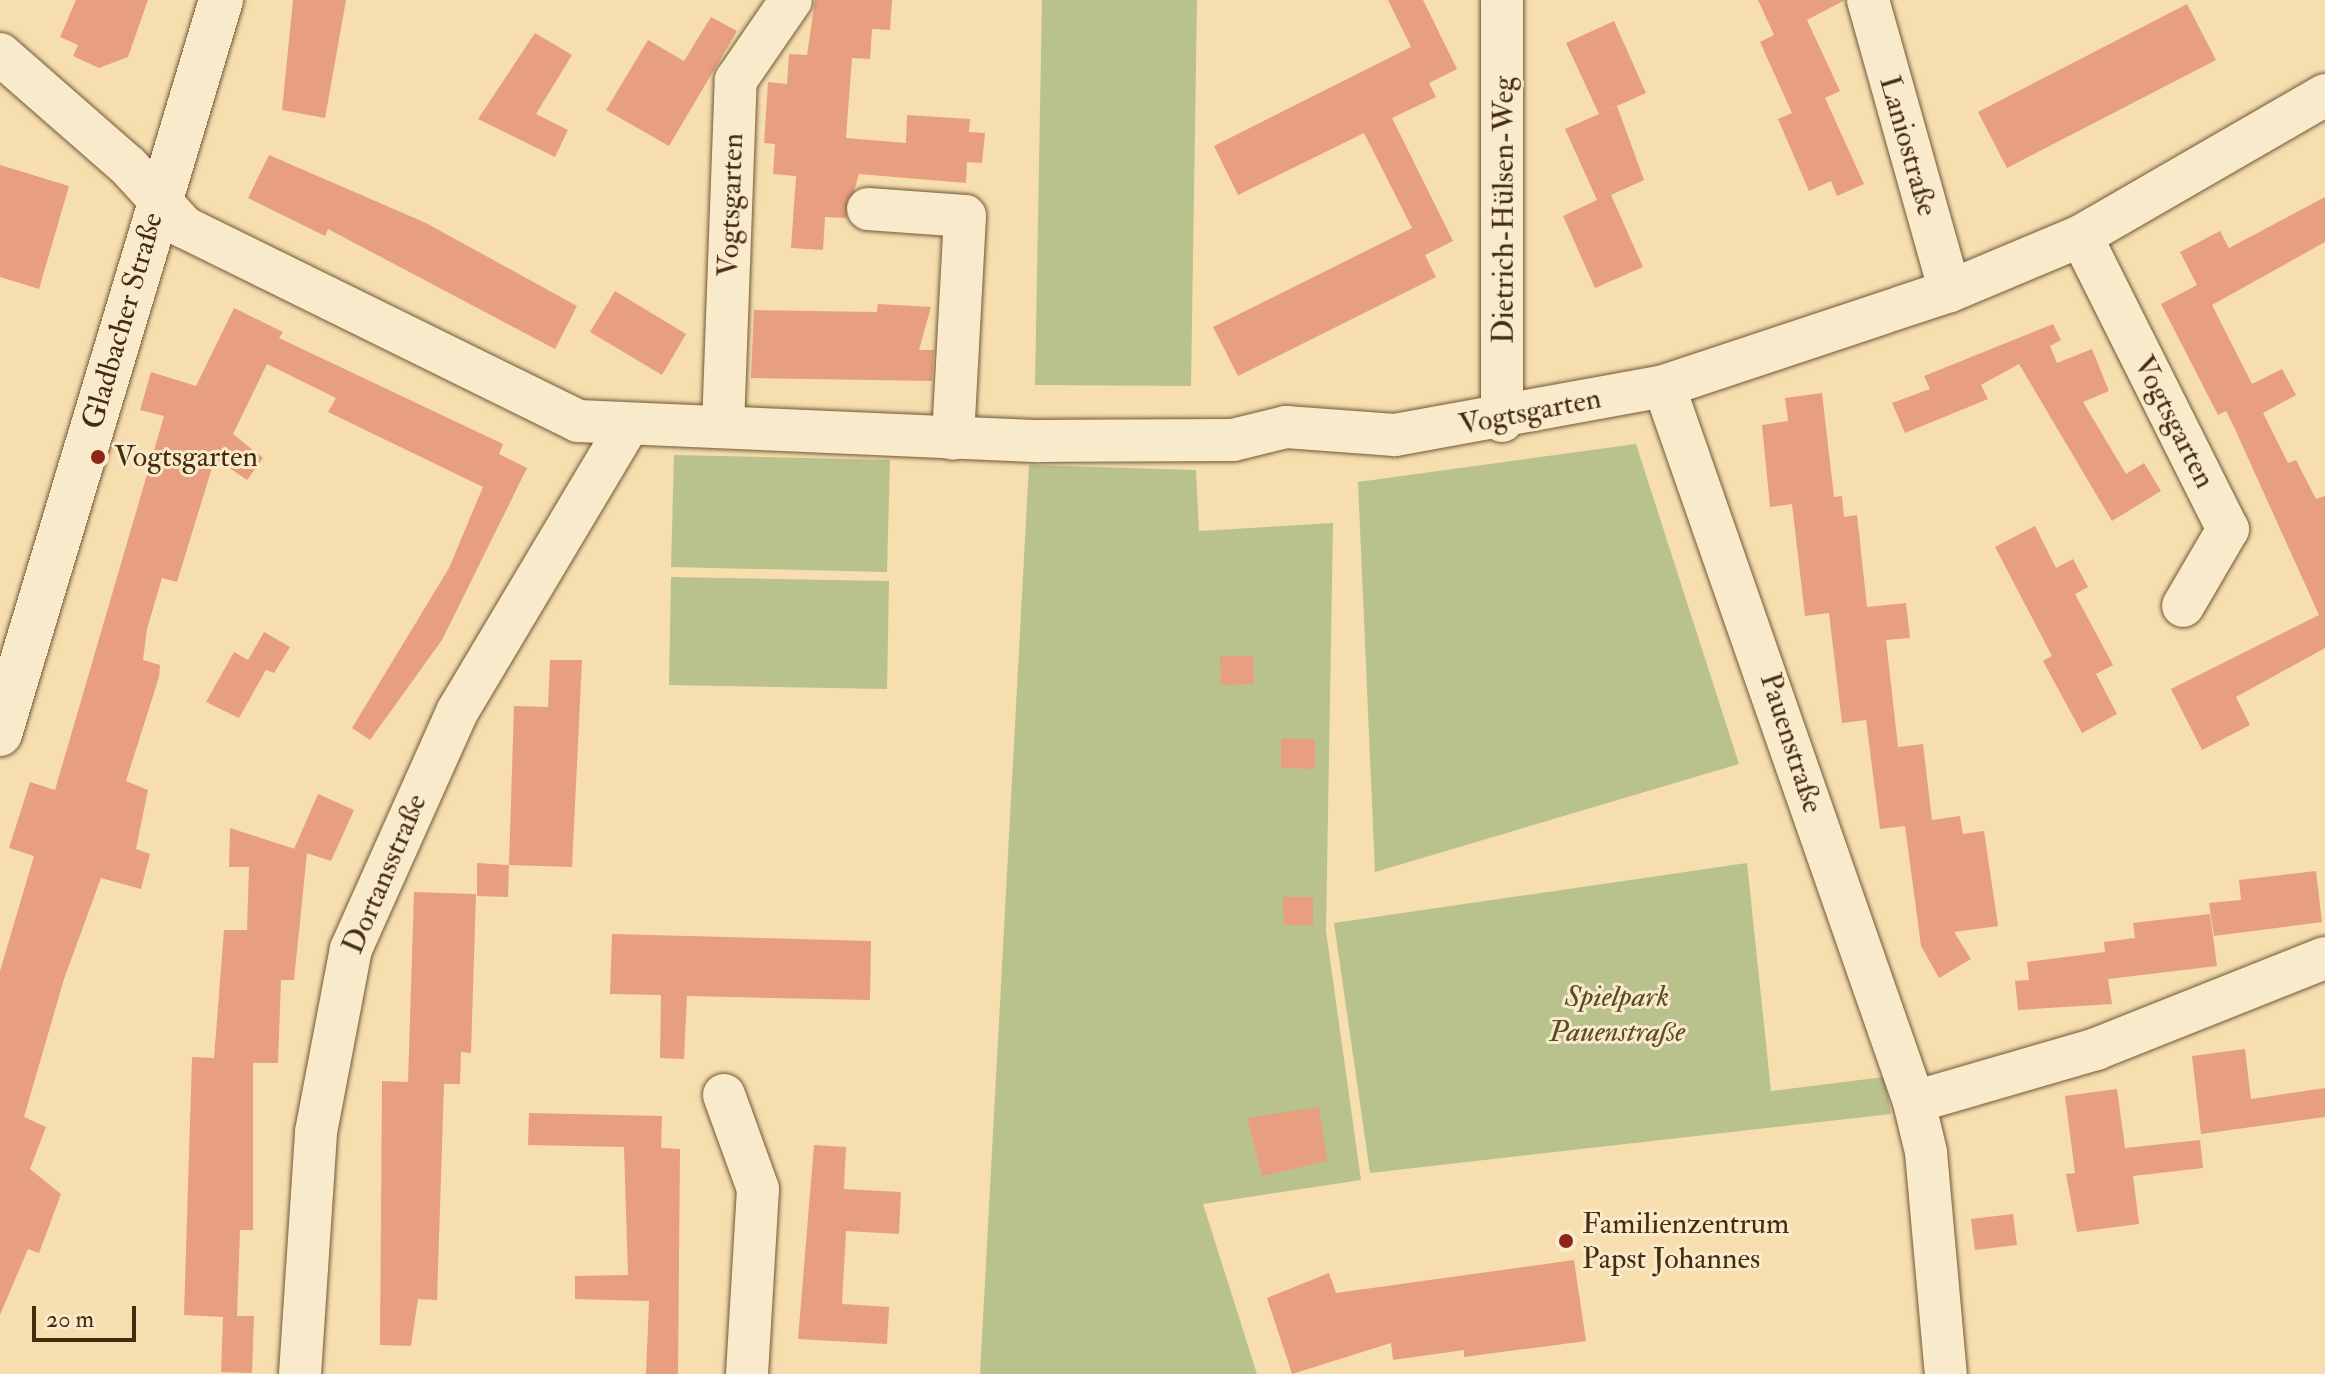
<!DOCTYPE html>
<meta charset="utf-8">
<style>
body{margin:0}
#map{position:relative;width:2325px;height:1374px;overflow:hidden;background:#f6deaf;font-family:"IM FELL Double Pica",serif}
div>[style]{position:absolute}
.green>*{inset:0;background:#b9c28d}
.building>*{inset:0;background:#e79f80}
.roads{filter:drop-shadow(0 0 2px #725836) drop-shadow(0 0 2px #725836)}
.street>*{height:42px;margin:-21px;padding:0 21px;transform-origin:21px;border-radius:21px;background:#f9eacb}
.secondary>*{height:44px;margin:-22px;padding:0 22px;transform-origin:22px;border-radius:22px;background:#f9eacb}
.dots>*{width:22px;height:22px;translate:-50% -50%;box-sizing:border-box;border:4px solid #f9eacb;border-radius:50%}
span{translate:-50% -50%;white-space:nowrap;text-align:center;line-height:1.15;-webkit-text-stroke:6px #f9eacb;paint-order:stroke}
.street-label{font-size:30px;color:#462c0e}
.poi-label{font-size:30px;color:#462c0e}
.left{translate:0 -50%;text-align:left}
.park-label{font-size:30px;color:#5d4a27;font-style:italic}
.scale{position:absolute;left:32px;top:1306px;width:104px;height:36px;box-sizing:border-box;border:4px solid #462c0e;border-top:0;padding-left:10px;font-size:24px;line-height:28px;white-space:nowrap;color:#462c0e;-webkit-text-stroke:6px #f9eacb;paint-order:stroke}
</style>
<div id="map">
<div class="green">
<i style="clip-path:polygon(1042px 0,1197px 0,1191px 386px,1035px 385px)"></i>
<i style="clip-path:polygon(1636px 444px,1739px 764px,1375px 872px,1358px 482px)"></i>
<i style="clip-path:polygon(674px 455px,890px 460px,887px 572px,671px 567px)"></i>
<i style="clip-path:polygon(1029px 465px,1196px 470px,1199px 531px,1333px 523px,1326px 931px,1361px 1180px,1203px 1204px,1257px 1374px,980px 1374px)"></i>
<i style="clip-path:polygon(671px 577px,889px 581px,887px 689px,669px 685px)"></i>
<i style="clip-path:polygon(1747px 863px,1771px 1091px,1884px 1077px,1891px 1114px,1370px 1173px,1334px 923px)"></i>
</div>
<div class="building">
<i style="clip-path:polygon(76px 0,148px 0,128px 57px,99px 68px,73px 56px,78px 45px,60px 37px)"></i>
<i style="clip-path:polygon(293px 0,346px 0,325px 118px,282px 110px)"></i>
<i style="clip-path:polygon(815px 0,892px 0,890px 30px,872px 29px,870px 59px,852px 58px,846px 138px,906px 143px,907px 115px,970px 119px,969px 132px,985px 133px,982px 163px,967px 162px,966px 183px,859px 174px,846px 218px,825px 217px,823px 250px,791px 248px,796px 176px,773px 174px,775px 144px,764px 143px,768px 82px,787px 84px,789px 54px,807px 55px)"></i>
<i style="clip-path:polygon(1388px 0,1423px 0,1457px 69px,1429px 83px,1436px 97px,1392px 118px,1453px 241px,1425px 255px,1436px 277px,1238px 376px,1213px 327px,1412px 228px,1364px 133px,1238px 195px,1214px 146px,1411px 47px)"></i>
<i style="clip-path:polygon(1758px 0,1845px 0,1807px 20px,1840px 91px,1825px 98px,1864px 184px,1837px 196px,1831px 181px,1809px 191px,1778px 119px,1792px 113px,1760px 42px,1774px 35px)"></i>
<i style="clip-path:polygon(2187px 4px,2216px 60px,2007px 168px,1978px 112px)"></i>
<i style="clip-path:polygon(711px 17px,737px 31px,669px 146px,606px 110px,648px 40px,684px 61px)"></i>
<i style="clip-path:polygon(1614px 21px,1646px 93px,1599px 114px,1566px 43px)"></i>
<i style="clip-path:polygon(535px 33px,572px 55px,536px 114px,568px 130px,555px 157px,478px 119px)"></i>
<i style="clip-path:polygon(1617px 106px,1644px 180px,1611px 195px,1643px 267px,1595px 288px,1563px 216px,1597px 200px,1565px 129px)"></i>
<i style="clip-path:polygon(269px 155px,426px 223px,577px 306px,555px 349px,328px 229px,325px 236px,248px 198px)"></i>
<i style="clip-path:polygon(0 165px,69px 186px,39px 289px,0 277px)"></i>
<i style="clip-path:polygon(2325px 197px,2325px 242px,2212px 305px,2252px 384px,2282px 369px,2296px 395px,2263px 413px,2288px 463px,2296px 460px,2316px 499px,2325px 496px,2325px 648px,2236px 697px,2250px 725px,2202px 750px,2171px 689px,2319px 615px,2234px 427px,2226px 411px,2218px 415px,2161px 304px,2197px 285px,2180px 252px,2220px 231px,2229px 248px)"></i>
<i style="clip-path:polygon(615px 291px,686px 334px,662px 375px,590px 332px)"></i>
<i style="clip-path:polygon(878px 304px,931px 307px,919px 350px,934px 350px,932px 381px,751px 378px,754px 310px,877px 312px)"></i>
<i style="clip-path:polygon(234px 308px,283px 332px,279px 338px,503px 444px,499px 454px,527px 468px,442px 640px,370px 740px,352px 728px,449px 568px,483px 487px,328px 412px,336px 398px,267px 364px,233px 434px,263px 458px,247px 480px,215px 458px,177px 582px,162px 578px,147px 629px,143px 660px,160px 665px,159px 677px,126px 781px,148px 790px,136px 849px,150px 854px,141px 889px,101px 878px,64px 979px,24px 1117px,46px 1127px,30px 1169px,61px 1194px,39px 1253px,28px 1249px,0 1315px,0 971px,34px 856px,9px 848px,30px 782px,55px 790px,164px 416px,140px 410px,151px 372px,196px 386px)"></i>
<i style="clip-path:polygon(2053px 324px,2061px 340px,2050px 346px,2057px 363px,2092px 349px,2109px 391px,2083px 402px,2126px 474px,2144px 463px,2161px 491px,2112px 521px,2019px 364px,1981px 385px,1988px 399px,1905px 433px,1892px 403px,1930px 389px,1924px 376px)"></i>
<i style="clip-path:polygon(1822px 393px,1834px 497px,1842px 496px,1844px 517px,1857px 515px,1867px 607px,1906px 603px,1910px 638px,1886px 640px,1898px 747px,1923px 744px,1932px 820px,1960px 816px,1963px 834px,1984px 831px,1998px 926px,1954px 932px,1971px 959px,1939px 978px,1921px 946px,1905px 826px,1880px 829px,1866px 720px,1842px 723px,1829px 613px,1805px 616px,1792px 504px,1770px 507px,1762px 425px,1788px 421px,1785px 398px)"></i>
<i style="clip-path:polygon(2035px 526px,2056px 568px,2073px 559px,2088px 587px,2075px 594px,2113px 665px,2096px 674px,2117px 714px,2082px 733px,2043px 661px,2052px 656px,1995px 547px)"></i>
<i style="clip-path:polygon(264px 632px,290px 647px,274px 673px,266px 670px,239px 718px,206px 702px,234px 652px,248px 660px)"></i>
<i style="clip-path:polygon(1220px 656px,1253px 656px,1254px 684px,1221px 685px)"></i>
<i style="clip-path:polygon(550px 660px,582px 660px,572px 867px,509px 865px,514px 706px,548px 707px)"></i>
<i style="clip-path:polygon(1281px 739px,1315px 739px,1315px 769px,1281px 768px)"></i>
<i style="clip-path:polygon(318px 794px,354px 810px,331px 861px,294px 849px)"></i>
<i style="clip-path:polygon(230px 828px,307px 853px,294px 980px,281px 980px,278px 1063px,253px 1063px,253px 1230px,240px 1230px,237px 1316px,254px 1316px,252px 1373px,221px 1372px,223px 1317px,184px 1315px,192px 1057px,214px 1058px,224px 930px,247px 930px,249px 867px,229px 867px)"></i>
<i style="clip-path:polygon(477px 863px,509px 865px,508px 897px,477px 896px)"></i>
<i style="clip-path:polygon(2316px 871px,2322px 922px,2214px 936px,2209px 903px,2241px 900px,2239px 880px)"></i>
<i style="clip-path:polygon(414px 892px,476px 894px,471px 1053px,461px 1052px,460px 1084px,444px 1084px,437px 1300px,418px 1299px,411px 1346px,380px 1345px,382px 1081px,408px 1082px)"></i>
<i style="clip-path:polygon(1283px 897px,1313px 897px,1313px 925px,1284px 925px)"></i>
<i style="clip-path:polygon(2210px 914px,2217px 966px,2108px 979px,2112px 1004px,2018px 1010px,2015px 981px,2029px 980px,2027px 962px,2105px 952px,2104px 942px,2135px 938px,2133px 923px)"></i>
<i style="clip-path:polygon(612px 934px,871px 941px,870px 1000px,687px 996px,684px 1059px,660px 1058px,661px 995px,610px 994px)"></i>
<i style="clip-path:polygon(2245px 1049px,2251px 1099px,2325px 1088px,2325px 1117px,2201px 1134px,2192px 1056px)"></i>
<i style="clip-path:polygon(2117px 1089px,2125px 1148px,2200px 1140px,2203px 1168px,2133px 1176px,2139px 1224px,2077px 1232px,2066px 1174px,2075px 1173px,2065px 1096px)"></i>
<i style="clip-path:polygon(1319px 1107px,1327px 1161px,1262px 1176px,1247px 1118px)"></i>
<i style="clip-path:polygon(529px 1113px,662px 1116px,661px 1148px,680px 1149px,678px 1374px,646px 1374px,649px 1301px,575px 1299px,575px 1276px,628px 1275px,624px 1147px,528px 1145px)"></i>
<i style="clip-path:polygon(814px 1145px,846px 1147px,844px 1189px,901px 1192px,899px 1234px,846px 1231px,842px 1304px,889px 1307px,887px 1344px,798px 1339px)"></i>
<i style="clip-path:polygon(2013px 1214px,2017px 1245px,1975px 1250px,1971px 1219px)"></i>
<i style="clip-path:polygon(1574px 1260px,1586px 1341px,1464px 1357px,1464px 1350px,1393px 1360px,1391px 1343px,1292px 1374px,1267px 1298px,1329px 1273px,1336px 1293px)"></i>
</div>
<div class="roads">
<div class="street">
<i style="left:1868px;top:0;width:302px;rotate:74.3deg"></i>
<i style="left:0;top:54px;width:170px;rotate:41.2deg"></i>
<i style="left:128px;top:166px;width:83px;rotate:47.4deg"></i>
<i style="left:184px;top:227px;width:439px;rotate:26.2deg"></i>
<i style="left:578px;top:421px;width:462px;rotate:2.5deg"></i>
<i style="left:1040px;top:441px;width:193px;rotate:-0.3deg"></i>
<i style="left:1233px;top:440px;width:55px;rotate:-13.8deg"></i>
<i style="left:1286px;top:427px;width:109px;rotate:4.2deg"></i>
<i style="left:1395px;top:435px;width:273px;rotate:-10.3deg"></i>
<i style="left:1664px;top:386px;width:301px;rotate:-18.4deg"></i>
<i style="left:1950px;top:291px;width:142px;rotate:-22.8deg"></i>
<i style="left:2081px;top:236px;width:282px;rotate:-30deg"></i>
<i style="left:868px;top:209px;width:97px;rotate:4.1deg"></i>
<i style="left:965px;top:216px;width:223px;rotate:93.1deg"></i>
<i style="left:2081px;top:236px;width:328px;rotate:63.4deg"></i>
<i style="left:2228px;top:529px;width:89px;rotate:120.3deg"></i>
<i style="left:1664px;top:386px;width:758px;rotate:70.75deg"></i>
<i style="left:1914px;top:1102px;width:51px;rotate:76.5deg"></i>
<i style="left:1926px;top:1152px;width:223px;rotate:84.9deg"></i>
<i style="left:1502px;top:421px;width:421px;rotate:-90deg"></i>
<i style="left:723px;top:427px;width:347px;rotate:-87.9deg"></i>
<i style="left:736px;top:80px;width:97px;rotate:-55.5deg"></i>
<i style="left:724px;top:1095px;width:100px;rotate:70.1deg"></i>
<i style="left:758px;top:1189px;width:185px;rotate:93.4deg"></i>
<i style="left:1914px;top:1102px;width:190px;rotate:-16.2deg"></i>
<i style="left:2096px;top:1049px;width:246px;rotate:-21.7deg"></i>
<i style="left:300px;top:1374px;width:243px;rotate:-86.2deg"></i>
<i style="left:316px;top:1132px;width:186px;rotate:-79.2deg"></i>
<i style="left:351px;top:949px;width:260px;rotate:-65.9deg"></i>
<i style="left:457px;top:712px;width:334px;rotate:-59.2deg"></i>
</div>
<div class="secondary">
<i style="left:0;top:734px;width:767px;rotate:-73.24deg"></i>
</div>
</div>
<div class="dots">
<i style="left:98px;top:457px;background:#8f2418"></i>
<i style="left:1566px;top:1241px;background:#8f2418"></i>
</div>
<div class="street-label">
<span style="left:1908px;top:146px;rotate:74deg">Laniostraße</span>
<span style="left:731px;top:205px;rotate:-88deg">Vogtsgarten</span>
<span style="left:1504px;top:210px;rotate:-90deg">Dietrich-Hülsen-Weg</span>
<span style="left:123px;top:321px;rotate:-74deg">Gladbacher Straße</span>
<span style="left:1530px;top:412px;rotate:-11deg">Vogtsgarten</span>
<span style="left:2174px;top:422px;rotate:63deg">Vogtsgarten</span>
<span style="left:1791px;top:743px;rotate:72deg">Pauenstraße</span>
<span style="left:385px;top:874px;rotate:-67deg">Dortansstraße</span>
</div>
<div class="poi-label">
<span class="left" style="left:114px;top:457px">Vogtsgarten</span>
<span class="left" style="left:1582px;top:1241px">Familienzentrum<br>Papst Johannes</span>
</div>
<div class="park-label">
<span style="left:1617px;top:1014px">Spielpark<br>Pauenstraße</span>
</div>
<div class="scale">20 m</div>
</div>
